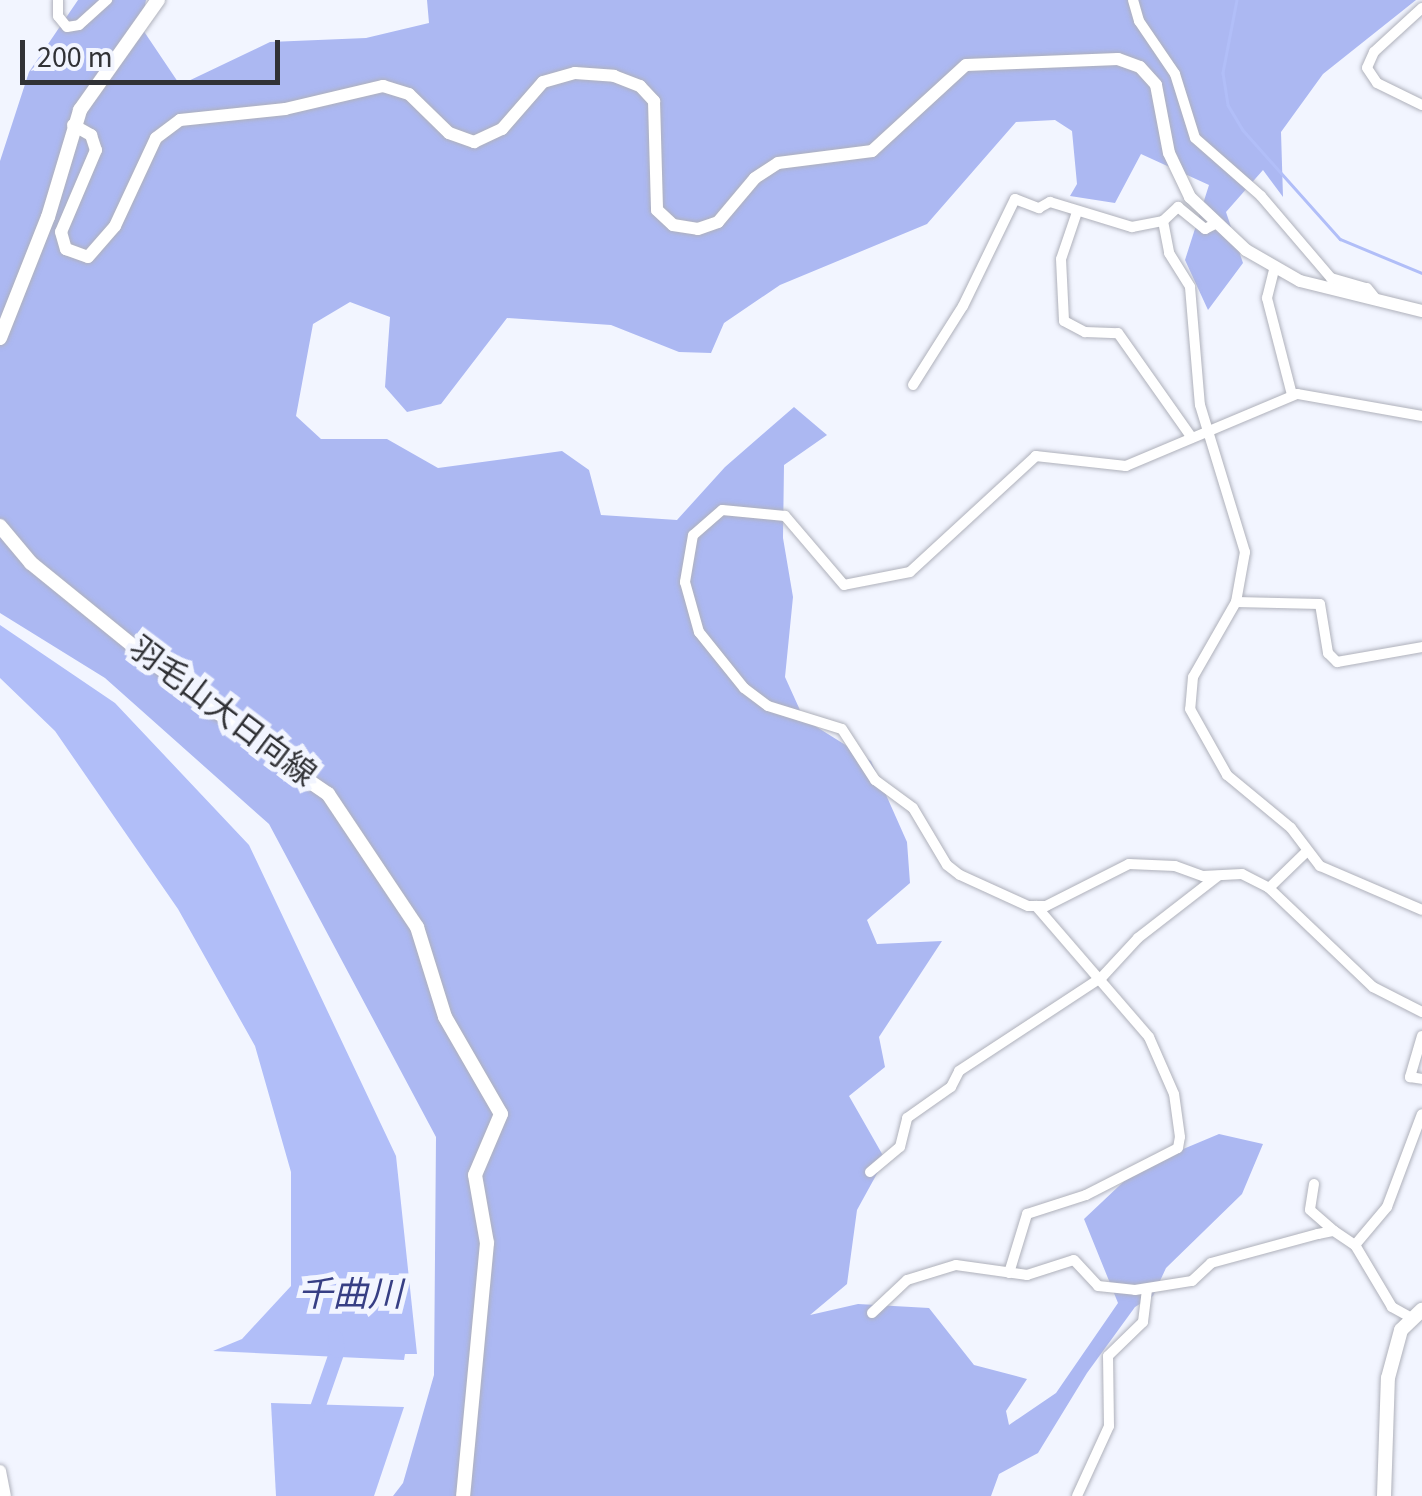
<!DOCTYPE html>
<meta charset="utf-8">
<style>
body{margin:0}
#map{position:relative;width:1422px;height:1496px;overflow:hidden;background:#f2f5ff;font-family:"Source Sans 3","Noto Sans JP",sans-serif}
div>[style]{position:absolute}
.forest>*{inset:0;background:#acb8f2}
.water>*{inset:0;background:#b1bef8}
.stream>*{height:2.5px;margin:-1.25px;padding:0 1.25px;transform-origin:1.25px;border-radius:1.25px;background:#b1bef8}
.river>*{height:15px;margin:-7.5px;padding:0 7.5px;transform-origin:7.5px;border-radius:7.5px;background:#b1bef8}
.roads{filter:drop-shadow(0 0 2px #afb1bb) drop-shadow(0 0 2px #afb1bb)}
.minor>*{height:10px;margin:-5px;padding:0 5px;transform-origin:5px;border-radius:5px;background:#fff}
.tertiary>*{height:12px;margin:-6px;padding:0 6px;transform-origin:6px;border-radius:6px;background:#fff}
.secondary>*{height:14px;margin:-7px;padding:0 7px;transform-origin:7px;border-radius:7px;background:#fff}
span{translate:-50% -50%;white-space:nowrap;text-align:center;line-height:1.15;-webkit-text-stroke:10px #f2f5ff;paint-order:stroke}
.street-label{font-size:32px;color:#313236}
.water-label{font-size:35px;color:#373f84;font-style:italic}
.scale{position:absolute;left:20px;top:40px;width:260px;height:45px;box-sizing:border-box;border:5px solid #313236;border-top:0;padding-left:12px;font-size:30px;line-height:35px;white-space:nowrap;color:#313236;-webkit-text-stroke:8px #f2f5ff;paint-order:stroke}
</style>
<div id="map">
<div class="forest">
<i style="clip-path:polygon(78px 0,146px 0,141px 27px,180px 85px,270px 42px,366px 38px,429px 23px,427px 0,1416px 0,1323px 74px,1281px 132px,1283px 197px,1263px 170px,1226px 212px,1243px 263px,1208px 310px,1185px 260px,1209px 185px,1141px 154px,1115px 203px,1070px 196px,1077px 184px,1072px 131px,1055px 120px,1016px 122px,927px 224px,780px 285px,724px 323px,711px 353px,679px 352px,611px 325px,507px 318px,441px 404px,407px 412px,385px 387px,390px 317px,350px 302px,313px 324px,296px 416px,321px 439px,387px 439px,438px 468px,562px 451px,589px 470px,601px 515px,677px 520px,725px 467px,794px 407px,827px 435px,784px 465px,783px 538px,793px 597px,785px 677px,804px 719px,871px 761px,907px 842px,910px 883px,867px 920px,877px 944px,942px 941px,879px 1037px,885px 1067px,849px 1096px,885px 1159px,857px 1210px,847px 1284px,810px 1315px,858px 1304px,929px 1308px,974px 1365px,1027px 1379px,1006px 1411px,1009px 1425px,1056px 1393px,1118px 1303px,1084px 1219px,1138px 1168px,1219px 1134px,1263px 1144px,1242px 1194px,1166px 1268px,1153px 1296px,1135px 1307px,1087px 1373px,1038px 1453px,999px 1474px,991px 1496px,393px 1496px,403px 1483px,434px 1375px,436px 1137px,269px 824px,105px 678px,0 613px,0 161px,29px 72px)"></i>
</div>
<div class="water">
<i style="clip-path:polygon(0 625px,115px 703px,249px 845px,396px 1156px,417px 1354px,405px 1354px,404px 1360px,213px 1351px,242px 1339px,291px 1286px,291px 1172px,255px 1046px,178px 909px,55px 731px,0 678px)"></i>
<i style="clip-path:polygon(271px 1403px,404px 1407px,374px 1496px,276px 1496px)"></i>
</div>
<div class="stream">
<i style="left:1237px;top:0;width:74px;rotate:100.9deg"></i>
<i style="left:1223px;top:73px;width:32px;rotate:81deg"></i>
<i style="left:1228px;top:105px;width:29px;rotate:59deg"></i>
<i style="left:1243px;top:130px;width:146px;rotate:48.3deg"></i>
<i style="left:1340px;top:239px;width:89px;rotate:22.5deg"></i>
</div>
<div class="river">
<i style="left:313px;top:1419px;width:73px;rotate:-70.8deg"></i>
<i style="left:337px;top:1350px;width:13px;rotate:-99deg"></i>
</div>
<div class="roads">
<div class="minor">
<i style="left:58px;top:0;width:16px;rotate:90deg"></i>
<i style="left:58px;top:16px;width:14px;rotate:51deg"></i>
<i style="left:67px;top:27px;width:12px;rotate:-9deg"></i>
<i style="left:79px;top:25px;width:38px;rotate:-42deg"></i>
<i style="left:1133px;top:0;width:22px;rotate:74deg"></i>
<i style="left:1139px;top:21px;width:64px;rotate:55.8deg"></i>
<i style="left:1175px;top:74px;width:67px;rotate:72.6deg"></i>
<i style="left:1195px;top:138px;width:88px;rotate:41.3deg"></i>
<i style="left:1261px;top:196px;width:108px;rotate:49.5deg"></i>
<i style="left:1331px;top:278px;width:37px;rotate:16deg"></i>
<i style="left:1367px;top:288px;width:14px;rotate:51deg"></i>
<i style="left:1422px;top:8px;width:65px;rotate:137.5deg"></i>
<i style="left:1374px;top:52px;width:17px;rotate:114deg"></i>
<i style="left:1367px;top:68px;width:18px;rotate:56deg"></i>
<i style="left:1377px;top:83px;width:50px;rotate:26.1deg"></i>
<i style="left:1076px;top:215px;width:46px;rotate:108.8deg"></i>
<i style="left:1061px;top:259px;width:62px;rotate:87.2deg"></i>
<i style="left:1064px;top:321px;width:24px;rotate:28deg"></i>
<i style="left:1085px;top:332px;width:33px;rotate:2deg"></i>
<i style="left:1118px;top:333px;width:128px;rotate:54.8deg"></i>
<i style="left:1163px;top:221px;width:33px;rotate:79deg"></i>
<i style="left:1169px;top:253px;width:40px;rotate:58deg"></i>
<i style="left:1190px;top:287px;width:118px;rotate:85.2deg"></i>
<i style="left:1200px;top:405px;width:154px;rotate:73deg"></i>
<i style="left:1245px;top:552px;width:51px;rotate:100.2deg"></i>
<i style="left:1236px;top:602px;width:86px;rotate:119.8deg"></i>
<i style="left:1193px;top:677px;width:32px;rotate:95deg"></i>
<i style="left:1190px;top:709px;width:76px;rotate:60.7deg"></i>
<i style="left:1227px;top:775px;width:83px;rotate:39.6deg"></i>
<i style="left:1291px;top:828px;width:48px;rotate:52.7deg"></i>
<i style="left:1320px;top:866px;width:111px;rotate:23.3deg"></i>
<i style="left:1274px;top:270px;width:29px;rotate:104deg"></i>
<i style="left:1267px;top:298px;width:100px;rotate:75.5deg"></i>
<i style="left:913px;top:385px;width:93px;rotate:-57.7deg"></i>
<i style="left:963px;top:306px;width:119px;rotate:-64.1deg"></i>
<i style="left:1015px;top:199px;width:26px;rotate:21deg"></i>
<i style="left:1039px;top:208px;width:13px;rotate:-29deg"></i>
<i style="left:1050px;top:202px;width:86px;rotate:17deg"></i>
<i style="left:1132px;top:227px;width:32px;rotate:-11deg"></i>
<i style="left:1163px;top:221px;width:21px;rotate:-43deg"></i>
<i style="left:1178px;top:207px;width:35px;rotate:39deg"></i>
<i style="left:1205px;top:229px;width:11px;rotate:-27deg"></i>
<i style="left:1422px;top:416px;width:127px;rotate:-170deg"></i>
<i style="left:1297px;top:394px;width:186px;rotate:157.2deg"></i>
<i style="left:1126px;top:466px;width:91px;rotate:-173.7deg"></i>
<i style="left:1036px;top:456px;width:171px;rotate:137.4deg"></i>
<i style="left:910px;top:572px;width:67px;rotate:168.9deg"></i>
<i style="left:844px;top:585px;width:91px;rotate:-130.5deg"></i>
<i style="left:785px;top:516px;width:63px;rotate:-174.6deg"></i>
<i style="left:722px;top:510px;width:38px;rotate:139deg"></i>
<i style="left:693px;top:535px;width:48px;rotate:99.7deg"></i>
<i style="left:685px;top:582px;width:52px;rotate:74.4deg"></i>
<i style="left:699px;top:632px;width:72px;rotate:51.2deg"></i>
<i style="left:744px;top:688px;width:30px;rotate:37deg"></i>
<i style="left:768px;top:706px;width:77px;rotate:17.3deg"></i>
<i style="left:842px;top:729px;width:61px;rotate:57.1deg"></i>
<i style="left:875px;top:780px;width:47px;rotate:36.4deg"></i>
<i style="left:913px;top:808px;width:66px;rotate:59.2deg"></i>
<i style="left:947px;top:865px;width:16px;rotate:38deg"></i>
<i style="left:960px;top:875px;width:75px;rotate:24.5deg"></i>
<i style="left:1028px;top:906px;width:18px"></i>
<i style="left:1046px;top:906px;width:93px;rotate:-26.8deg"></i>
<i style="left:1129px;top:864px;width:46px;rotate:2.5deg"></i>
<i style="left:1175px;top:866px;width:30px;rotate:20deg"></i>
<i style="left:1203px;top:876px;width:39px;rotate:-3deg"></i>
<i style="left:1242px;top:874px;width:30px;rotate:27deg"></i>
<i style="left:1269px;top:888px;width:144px;rotate:43.6deg"></i>
<i style="left:1373px;top:987px;width:55px;rotate:27deg"></i>
<i style="left:1236px;top:602px;width:84px;rotate:1.4deg"></i>
<i style="left:1320px;top:604px;width:50px;rotate:80.7deg"></i>
<i style="left:1328px;top:653px;width:13px;rotate:45deg"></i>
<i style="left:1337px;top:662px;width:86px;rotate:-10deg"></i>
<i style="left:1269px;top:888px;width:53px;rotate:-44.2deg"></i>
<i style="left:1422px;top:1036px;width:43px;rotate:106.3deg"></i>
<i style="left:1410px;top:1077px;width:12px;rotate:9deg"></i>
<i style="left:870px;top:1172px;width:39px;rotate:-40deg"></i>
<i style="left:900px;top:1147px;width:30px;rotate:-76deg"></i>
<i style="left:907px;top:1118px;width:54px;rotate:-35.2deg"></i>
<i style="left:951px;top:1087px;width:18px;rotate:-63deg"></i>
<i style="left:959px;top:1071px;width:171px;rotate:-33.3deg"></i>
<i style="left:1102px;top:977px;width:53px;rotate:-47.3deg"></i>
<i style="left:1138px;top:938px;width:101px;rotate:-37.8deg"></i>
<i style="left:1314px;top:1184px;width:26px;rotate:99deg"></i>
<i style="left:1310px;top:1210px;width:32px;rotate:41deg"></i>
<i style="left:1009px;top:1273px;width:62px;rotate:-73deg"></i>
<i style="left:1027px;top:1214px;width:62px;rotate:-17.9deg"></i>
<i style="left:1086px;top:1195px;width:103px;rotate:-27.1deg"></i>
<i style="left:1178px;top:1148px;width:11px;rotate:-80deg"></i>
<i style="left:1180px;top:1137px;width:43px;rotate:-97.9deg"></i>
<i style="left:1174px;top:1094px;width:62px;rotate:-113.7deg"></i>
<i style="left:1149px;top:1037px;width:173px;rotate:-130.8deg"></i>
<i style="left:872px;top:1313px;width:48px;rotate:-43.3deg"></i>
<i style="left:907px;top:1280px;width:51px;rotate:-17deg"></i>
<i style="left:956px;top:1265px;width:72px;rotate:8deg"></i>
<i style="left:1027px;top:1275px;width:49px;rotate:-17.7deg"></i>
<i style="left:1074px;top:1260px;width:35px;rotate:47deg"></i>
<i style="left:1098px;top:1286px;width:37px;rotate:6deg"></i>
<i style="left:1135px;top:1290px;width:58px;rotate:-9deg"></i>
<i style="left:1192px;top:1281px;width:26px;rotate:-43deg"></i>
<i style="left:1211px;top:1263px;width:111px;rotate:-15.2deg"></i>
<i style="left:1318px;top:1234px;width:16px;rotate:-11deg"></i>
<i style="left:1334px;top:1231px;width:25px;rotate:34deg"></i>
<i style="left:1410px;top:1317px;width:21px;rotate:-151deg"></i>
<i style="left:1392px;top:1307px;width:72px;rotate:-120.8deg"></i>
<i style="left:1355px;top:1245px;width:50px;rotate:-49.9deg"></i>
<i style="left:1387px;top:1207px;width:99px;rotate:-69.4deg"></i>
<i style="left:1077px;top:1496px;width:77px;rotate:-65.4deg"></i>
<i style="left:1109px;top:1426px;width:70px;rotate:-90.8deg"></i>
<i style="left:1108px;top:1356px;width:49px;rotate:-44.2deg"></i>
<i style="left:1143px;top:1322px;width:33px;rotate:-83deg"></i>
</div>
<div class="tertiary">
<i style="left:73px;top:125px;width:21px;rotate:29deg"></i>
<i style="left:91px;top:135px;width:16px;rotate:72deg"></i>
<i style="left:96px;top:150px;width:89px;rotate:113.1deg"></i>
<i style="left:61px;top:232px;width:18px;rotate:74deg"></i>
<i style="left:66px;top:249px;width:23px;rotate:20deg"></i>
<i style="left:88px;top:257px;width:41px;rotate:-48.9deg"></i>
<i style="left:115px;top:226px;width:97px;rotate:-65deg"></i>
<i style="left:156px;top:138px;width:30px;rotate:-37deg"></i>
<i style="left:180px;top:120px;width:106px;rotate:-6deg"></i>
<i style="left:285px;top:109px;width:101px;rotate:-13.2deg"></i>
<i style="left:383px;top:86px;width:27px;rotate:17deg"></i>
<i style="left:409px;top:94px;width:56px;rotate:44.3deg"></i>
<i style="left:449px;top:133px;width:27px;rotate:20deg"></i>
<i style="left:474px;top:142px;width:31px;rotate:-25deg"></i>
<i style="left:502px;top:129px;width:62px;rotate:-48.9deg"></i>
<i style="left:543px;top:82px;width:33px;rotate:-16deg"></i>
<i style="left:575px;top:73px;width:39px;rotate:4deg"></i>
<i style="left:614px;top:76px;width:28px;rotate:21deg"></i>
<i style="left:640px;top:86px;width:21px;rotate:47deg"></i>
<i style="left:654px;top:101px;width:109px;rotate:88.4deg"></i>
<i style="left:657px;top:210px;width:22px;rotate:43deg"></i>
<i style="left:673px;top:225px;width:25px;rotate:9deg"></i>
<i style="left:698px;top:229px;width:21px;rotate:-19deg"></i>
<i style="left:718px;top:222px;width:57px;rotate:-49.9deg"></i>
<i style="left:755px;top:178px;width:27px;rotate:-33deg"></i>
<i style="left:778px;top:163px;width:95px;rotate:-7.3deg"></i>
<i style="left:872px;top:151px;width:127px;rotate:-42.5deg"></i>
<i style="left:966px;top:65px;width:152px;rotate:-2.3deg"></i>
<i style="left:1118px;top:59px;width:23px;rotate:20deg"></i>
<i style="left:1140px;top:67px;width:24px;rotate:48deg"></i>
<i style="left:1156px;top:85px;width:69px;rotate:79.2deg"></i>
<i style="left:1169px;top:153px;width:49px;rotate:64.5deg"></i>
<i style="left:1190px;top:197px;width:77px;rotate:43.4deg"></i>
<i style="left:1246px;top:250px;width:62px;rotate:29.9deg"></i>
<i style="left:1300px;top:281px;width:126px;rotate:13.8deg"></i>
<i style="left:0;top:1471px;width:25px;rotate:79deg"></i>
</div>
<div class="secondary">
<i style="left:0;top:338px;width:130px;rotate:-68.4deg"></i>
<i style="left:48px;top:217px;width:112px;rotate:-73.3deg"></i>
<i style="left:80px;top:110px;width:135px;rotate:-54.7deg"></i>
<i style="left:0;top:526px;width:48px;rotate:50deg"></i>
<i style="left:31px;top:563px;width:233px;rotate:39.1deg"></i>
<i style="left:212px;top:710px;width:59px;rotate:27deg"></i>
<i style="left:265px;top:737px;width:36px;rotate:53deg"></i>
<i style="left:287px;top:766px;width:50px;rotate:34.3deg"></i>
<i style="left:328px;top:794px;width:160px;rotate:56.2deg"></i>
<i style="left:417px;top:927px;width:94px;rotate:72.7deg"></i>
<i style="left:445px;top:1017px;width:112px;rotate:60deg"></i>
<i style="left:501px;top:1114px;width:66px;rotate:113.1deg"></i>
<i style="left:475px;top:1175px;width:69px;rotate:80deg"></i>
<i style="left:487px;top:1243px;width:254px;rotate:95.4deg"></i>
<i style="left:1384px;top:1496px;width:118px;rotate:-88.1deg"></i>
<i style="left:1388px;top:1378px;width:50px;rotate:-74.8deg"></i>
<i style="left:1401px;top:1330px;width:29px;rotate:-44deg"></i>
</div>
</div>
<div class="street-label">
<span style="left:222px;top:712px;rotate:37deg">羽毛山大日向線</span>
</div>
<div class="water-label">
<span style="left:350px;top:1295px">千曲川</span>
</div>
<div class="scale">200 m</div>
</div>
